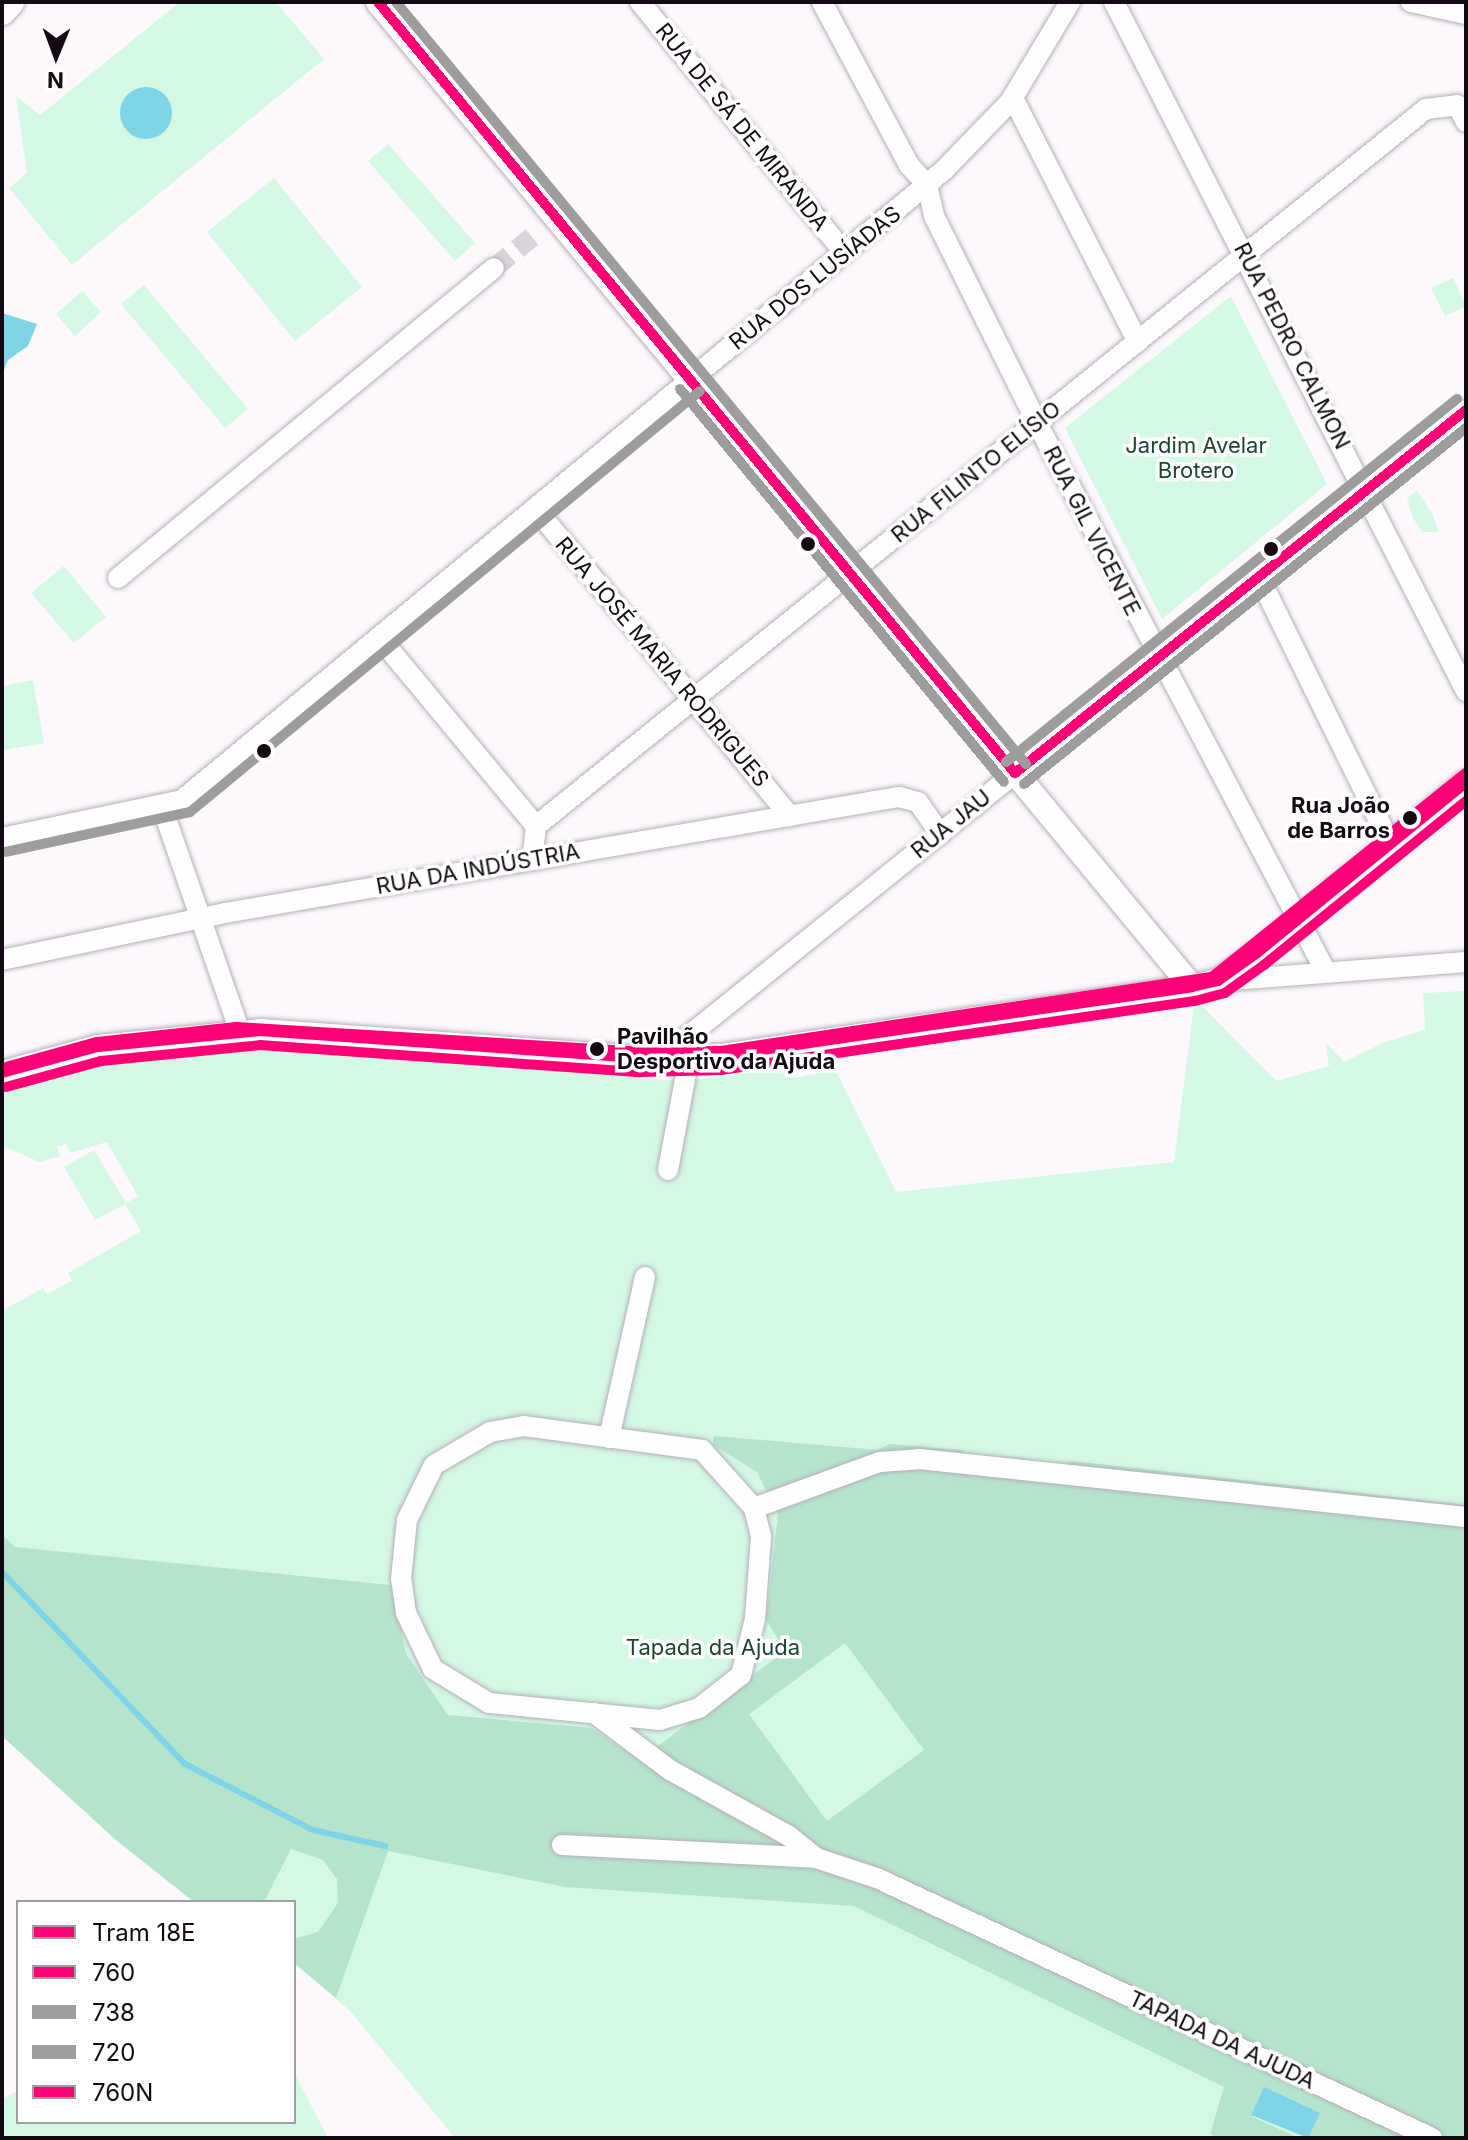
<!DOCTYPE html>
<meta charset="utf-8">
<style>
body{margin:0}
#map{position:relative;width:1468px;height:2140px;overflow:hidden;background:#fcf8fc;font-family:Inter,sans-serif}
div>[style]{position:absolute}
.green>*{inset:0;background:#d4f8e4}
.forest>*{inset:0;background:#b4e5cc}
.water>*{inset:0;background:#7fd5e7}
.round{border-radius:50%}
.stream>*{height:6px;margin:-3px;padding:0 3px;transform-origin:3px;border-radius:3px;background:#7fd5e7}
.minor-tunnel>*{height:20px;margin-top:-10px;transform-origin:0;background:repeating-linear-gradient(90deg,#d9d4d9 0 20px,transparent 0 30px)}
.roads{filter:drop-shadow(0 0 2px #b6afb7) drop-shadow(0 0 2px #b6afb7)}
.minor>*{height:20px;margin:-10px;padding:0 10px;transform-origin:10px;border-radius:10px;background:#fffeff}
.tertiary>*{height:24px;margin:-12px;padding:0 12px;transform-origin:12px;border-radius:12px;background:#fffeff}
.secondary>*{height:28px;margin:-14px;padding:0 14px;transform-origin:14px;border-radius:14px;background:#fffeff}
.bus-1>*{height:10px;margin:-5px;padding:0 5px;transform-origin:5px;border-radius:5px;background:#f07}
.bus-2>*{height:10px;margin:-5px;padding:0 5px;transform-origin:5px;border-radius:5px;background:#9d9d9c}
.bus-3>*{height:10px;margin:-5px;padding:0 5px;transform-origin:5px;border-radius:5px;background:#9d9d9c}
.bus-4>*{height:10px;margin:-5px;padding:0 5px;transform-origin:5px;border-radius:5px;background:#f07}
.tram-1>*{height:10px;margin:-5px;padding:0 5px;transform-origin:5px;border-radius:5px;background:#f07}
.dots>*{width:22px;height:22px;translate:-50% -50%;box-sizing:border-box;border:4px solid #fff;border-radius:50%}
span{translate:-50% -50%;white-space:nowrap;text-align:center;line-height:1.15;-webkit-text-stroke:7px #fff;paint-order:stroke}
.street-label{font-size:22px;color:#130a14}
.park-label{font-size:22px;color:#1e4531}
.stop-label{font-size:22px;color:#130a14;font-weight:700}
.right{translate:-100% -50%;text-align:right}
.left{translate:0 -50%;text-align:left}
.frame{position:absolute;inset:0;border:4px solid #130a14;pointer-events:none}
.legend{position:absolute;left:16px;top:1900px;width:280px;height:224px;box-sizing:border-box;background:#fff;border:2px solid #a19da1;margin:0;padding:10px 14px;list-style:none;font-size:24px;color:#130a14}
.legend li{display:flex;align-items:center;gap:16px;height:40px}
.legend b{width:40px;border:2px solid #a19da1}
.north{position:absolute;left:16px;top:16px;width:80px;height:80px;-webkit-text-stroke:6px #fff;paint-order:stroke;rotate:181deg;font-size:22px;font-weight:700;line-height:32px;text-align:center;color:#130a14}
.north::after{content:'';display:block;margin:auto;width:28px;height:36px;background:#130a14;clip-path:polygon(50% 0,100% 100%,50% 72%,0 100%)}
</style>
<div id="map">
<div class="green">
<i style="clip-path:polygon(180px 2px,276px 2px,324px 59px,72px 265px,9px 188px,27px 173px,16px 96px,40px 115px)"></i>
<i style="clip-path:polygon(388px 144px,475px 243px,455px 261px,368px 161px)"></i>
<i style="clip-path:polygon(274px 178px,362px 287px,295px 341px,207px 232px)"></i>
<i style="clip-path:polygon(1453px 278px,1466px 306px,1445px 316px,1431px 288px)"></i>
<i style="clip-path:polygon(144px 285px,248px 409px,225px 428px,121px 304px)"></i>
<i style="clip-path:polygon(82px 291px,101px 312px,75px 336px,56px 314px)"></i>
<i style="clip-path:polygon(1231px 296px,1327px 484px,1162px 619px,1065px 428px)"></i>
<i style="clip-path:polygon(1417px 491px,1432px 513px,1439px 532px,1422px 532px,1413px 518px,1407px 498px)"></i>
<i style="clip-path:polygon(64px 566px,106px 617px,74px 643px,31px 593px)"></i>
<i style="clip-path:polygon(33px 680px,44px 743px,4px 750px,2px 686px)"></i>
<i style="clip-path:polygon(1466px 991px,1466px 2138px,455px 2138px,350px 2011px,294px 1963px,294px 1902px,194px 1902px,116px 1840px,2px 1736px,2px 1311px,43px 1288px,47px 1294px,72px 1281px,68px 1273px,141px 1231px,125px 1204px,95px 1220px,64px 1167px,94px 1150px,126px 1203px,138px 1196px,107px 1142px,70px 1153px,66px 1144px,57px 1147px,60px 1156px,40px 1162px,2px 1146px,2px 1088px,64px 1069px,263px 1049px,684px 1081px,789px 1068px,792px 1078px,817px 1074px,815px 1064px,831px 1061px,896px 1192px,1174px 1162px,1194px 1005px,1200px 1004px,1276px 1081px,1329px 1066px,1326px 1043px,1344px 1062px,1385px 1042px,1425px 1030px,1423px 993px)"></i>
<i style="clip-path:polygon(294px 2072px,328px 2138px,2px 2138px,2px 2099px,18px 2091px,18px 2122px,294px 2122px)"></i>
</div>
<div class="forest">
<i style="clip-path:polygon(evenodd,714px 1436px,878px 1450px,889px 1444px,962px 1450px,970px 1458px,1057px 1468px,1072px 1461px,1466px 1505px,1466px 2138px,1308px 2138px,1319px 2113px,1251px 2116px,1299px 2138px,1216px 2138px,1210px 2134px,1224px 2087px,854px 1906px,565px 1887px,388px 1851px,336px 1998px,294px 1963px,294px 1939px,318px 1932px,338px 1903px,337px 1879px,323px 1860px,291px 1849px,264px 1902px,194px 1902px,116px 1840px,2px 1736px,2px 1535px,15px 1547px,391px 1585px,406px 1654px,448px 1715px,592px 1728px,639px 1760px,785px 1651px,766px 1619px,778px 1514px,757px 1472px,713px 1445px,714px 1436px,845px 1643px,924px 1750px,827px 1821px,749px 1714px,845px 1643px)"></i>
</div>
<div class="water">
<i class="round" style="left:120px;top:87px;width:52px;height:52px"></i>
<i style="clip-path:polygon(2px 313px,37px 324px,28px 346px,8px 360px,2px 375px)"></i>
<i style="clip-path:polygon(1264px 2087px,1320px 2113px,1308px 2138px,1251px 2115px)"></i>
</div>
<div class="stream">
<i style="left:2px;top:1572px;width:265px;rotate:46.4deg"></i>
<i style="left:185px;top:1764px;width:144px;rotate:27.3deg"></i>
<i style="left:313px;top:1830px;width:74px;rotate:12.5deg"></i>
</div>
<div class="minor-tunnel">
<i style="left:494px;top:268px;width:49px;rotate:-39.2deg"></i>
</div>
<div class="roads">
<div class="minor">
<i style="left:640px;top:2px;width:324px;rotate:50.8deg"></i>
<i style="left:822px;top:2px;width:185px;rotate:61.9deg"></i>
<i style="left:909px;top:165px;width:27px;rotate:48deg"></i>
<i style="left:927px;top:185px;width:32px;rotate:77deg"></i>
<i style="left:934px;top:216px;width:231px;rotate:63.5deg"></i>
<i style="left:1037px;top:423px;width:620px;rotate:62.24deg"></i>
<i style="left:1114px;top:2px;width:774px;rotate:62.94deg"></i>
<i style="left:1411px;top:2px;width:56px;rotate:12.3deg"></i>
<i style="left:1013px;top:98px;width:274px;rotate:62.9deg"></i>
<i style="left:535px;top:508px;width:400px;rotate:50.4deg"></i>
<i style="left:1259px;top:577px;width:297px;rotate:63.8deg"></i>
<i style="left:118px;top:578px;width:487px;rotate:-39.5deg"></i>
<i style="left:379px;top:637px;width:246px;rotate:50.3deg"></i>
<i style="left:162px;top:807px;width:238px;rotate:70.9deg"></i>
<i style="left:2px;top:838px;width:184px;rotate:-11.9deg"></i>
<i style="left:182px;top:800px;width:989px;rotate:-39.58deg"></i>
<i style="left:944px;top:170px;width:95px;rotate:-45.9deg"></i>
<i style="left:1010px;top:102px;width:117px;rotate:-59deg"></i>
<i style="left:532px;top:860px;width:34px;rotate:-83deg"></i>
<i style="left:536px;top:826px;width:1143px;rotate:-38.86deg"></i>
<i style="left:1426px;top:109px;width:31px;rotate:-7deg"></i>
<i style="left:1457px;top:105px;width:19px;rotate:62deg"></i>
<i style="left:2px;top:960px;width:228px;rotate:-11.9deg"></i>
<i style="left:225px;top:913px;width:684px;rotate:-9.77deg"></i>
<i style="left:899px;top:797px;width:20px;rotate:15deg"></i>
<i style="left:918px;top:802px;width:39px;rotate:55deg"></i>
<i style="left:1219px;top:981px;width:248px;rotate:-4.4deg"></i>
<i style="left:661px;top:1058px;width:1033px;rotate:-38.83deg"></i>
<i style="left:668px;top:1170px;width:114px;rotate:-79.4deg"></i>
<i style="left:523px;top:1426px;width:181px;rotate:7.6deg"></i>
<i style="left:702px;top:1450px;width:78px;rotate:48.1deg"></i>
<i style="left:754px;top:1508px;width:30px;rotate:76deg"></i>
<i style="left:761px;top:1537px;width:82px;rotate:94.2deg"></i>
<i style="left:755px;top:1619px;width:58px;rotate:104deg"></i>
<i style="left:741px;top:1675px;width:53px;rotate:141.8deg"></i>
<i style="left:699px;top:1708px;width:41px;rotate:162.9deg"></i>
<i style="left:660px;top:1720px;width:172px;rotate:-174.3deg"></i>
<i style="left:489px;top:1703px;width:66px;rotate:-148.7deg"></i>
<i style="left:433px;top:1669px;width:62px;rotate:-115.7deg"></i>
<i style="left:406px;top:1613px;width:34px;rotate:-98deg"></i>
<i style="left:401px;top:1579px;width:59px;rotate:-84.2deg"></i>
<i style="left:407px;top:1520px;width:61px;rotate:-63.9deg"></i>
<i style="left:434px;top:1465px;width:65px;rotate:-30.5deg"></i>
<i style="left:490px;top:1432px;width:34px;rotate:-10deg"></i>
<i style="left:609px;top:1438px;width:165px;rotate:-77.4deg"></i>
<i style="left:754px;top:1508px;width:134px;rotate:-20.1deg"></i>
<i style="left:880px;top:1462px;width:39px;rotate:-4deg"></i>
<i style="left:919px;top:1459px;width:550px;rotate:6.05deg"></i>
<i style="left:594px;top:1713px;width:95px;rotate:36.9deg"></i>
<i style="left:670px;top:1770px;width:136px;rotate:29deg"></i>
<i style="left:789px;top:1836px;width:35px;rotate:39deg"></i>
<i style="left:816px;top:1858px;width:66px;rotate:18.4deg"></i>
<i style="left:879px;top:1879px;width:611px;rotate:25.1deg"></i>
<i style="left:562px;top:1845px;width:254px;rotate:2.9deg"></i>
</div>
<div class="tertiary">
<i style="left:378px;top:2px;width:1278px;rotate:50.43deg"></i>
<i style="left:2px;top:1073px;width:99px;rotate:-15.2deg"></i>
<i style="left:98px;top:1047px;width:163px;rotate:-5.6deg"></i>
<i style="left:260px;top:1031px;width:382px;rotate:4.1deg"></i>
<i style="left:641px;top:1058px;width:80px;rotate:-1.4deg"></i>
<i style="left:721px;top:1056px;width:476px;rotate:-8.3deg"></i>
<i style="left:1192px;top:987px;width:27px;rotate:-13deg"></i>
<i style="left:1218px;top:981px;width:47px;rotate:-35.4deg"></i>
<i style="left:1256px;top:954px;width:271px;rotate:-39.2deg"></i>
</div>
<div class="secondary">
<i style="left:2px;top:11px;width:12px;rotate:-48deg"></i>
</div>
</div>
<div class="bus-1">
<i style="left:378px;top:2px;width:1000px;rotate:50.44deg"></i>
<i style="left:1015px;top:773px;width:579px;rotate:-38.83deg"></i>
<i style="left:2px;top:1073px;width:99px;rotate:-15.2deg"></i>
<i style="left:98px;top:1047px;width:163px;rotate:-5.6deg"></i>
<i style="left:260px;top:1031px;width:382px;rotate:4.1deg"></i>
<i style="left:641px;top:1058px;width:80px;rotate:-1.4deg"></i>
<i style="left:721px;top:1056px;width:476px;rotate:-8.3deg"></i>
<i style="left:1192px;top:987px;width:27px;rotate:-13deg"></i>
<i style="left:1218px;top:981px;width:47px;rotate:-35.4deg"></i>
<i style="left:1256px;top:954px;width:271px;rotate:-39.2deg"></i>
</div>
<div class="bus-2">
<i style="left:680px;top:389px;width:509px;rotate:50.5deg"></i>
<i style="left:1024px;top:784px;width:568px;rotate:-38.85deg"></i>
<i style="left:5px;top:852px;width:189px;rotate:-12.2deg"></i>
<i style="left:190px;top:812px;width:661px;rotate:-39.54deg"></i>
</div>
<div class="bus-3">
<i style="left:396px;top:2px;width:989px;rotate:50.42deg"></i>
<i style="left:1006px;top:762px;width:579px;rotate:-38.83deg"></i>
</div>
<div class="bus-4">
<i style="left:6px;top:1087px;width:98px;rotate:-15.3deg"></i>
<i style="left:101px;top:1061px;width:160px;rotate:-5.7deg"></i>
<i style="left:260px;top:1045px;width:381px;rotate:4.1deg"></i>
<i style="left:640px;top:1072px;width:81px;rotate:-1.4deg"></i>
<i style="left:721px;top:1070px;width:479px;rotate:-8.3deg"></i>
<i style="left:1195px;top:1001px;width:31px;rotate:-15deg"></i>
<i style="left:1225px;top:993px;width:48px;rotate:-35.7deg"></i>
<i style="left:1264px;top:965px;width:260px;rotate:-39.1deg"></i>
</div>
<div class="tram-1">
<i style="left:2px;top:1068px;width:98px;rotate:-15.3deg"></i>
<i style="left:97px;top:1042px;width:140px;rotate:-6.2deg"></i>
<i style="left:236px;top:1027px;width:406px;rotate:3.5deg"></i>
<i style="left:641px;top:1052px;width:80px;rotate:-0.7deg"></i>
<i style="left:721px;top:1051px;width:497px;rotate:-8.6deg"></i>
<i style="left:1212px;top:977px;width:326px;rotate:-38.8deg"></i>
</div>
<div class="dots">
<i style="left:808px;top:544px;background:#130a14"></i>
<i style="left:1271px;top:549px;background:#130a14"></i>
<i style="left:264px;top:751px;background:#130a14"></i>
<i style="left:1410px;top:818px;background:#130a14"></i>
<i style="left:597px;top:1049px;background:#130a14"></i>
</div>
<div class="street-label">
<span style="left:742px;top:127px;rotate:51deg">RUA DE SÁ DE MIRANDA</span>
<span style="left:815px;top:278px;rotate:-39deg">RUA DOS LUSÍADAS</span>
<span style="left:1292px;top:346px;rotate:63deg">RUA PEDRO CALMON</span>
<span style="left:976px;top:472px;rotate:-39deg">RUA FILINTO ELÍSIO</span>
<span style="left:1092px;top:531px;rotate:63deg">RUA GIL VICENTE</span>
<span style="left:662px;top:662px;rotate:50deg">RUA JOSÉ MARIA RODRIGUES</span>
<span style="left:951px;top:824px;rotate:-39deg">RUA JAU</span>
<span style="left:478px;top:869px;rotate:-10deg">RUA DA INDÚSTRIA</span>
<span style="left:1222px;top:2040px;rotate:25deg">TAPADA DA AJUDA</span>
</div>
<div class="park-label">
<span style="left:1196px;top:458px">Jardim Avelar<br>Brotero</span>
<span style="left:713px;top:1648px">Tapada da Ajuda</span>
</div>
<div class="stop-label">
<span class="right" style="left:1390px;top:818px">Rua João<br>de Barros</span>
<span class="left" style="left:617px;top:1049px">Pavilhão<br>Desportivo da Ajuda</span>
</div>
<div class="frame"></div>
<ul class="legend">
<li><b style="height:10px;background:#f07"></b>Tram 18E</li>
<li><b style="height:10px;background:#f07"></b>760</li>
<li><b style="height:10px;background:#9d9d9c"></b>738</li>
<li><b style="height:10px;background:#9d9d9c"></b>720</li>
<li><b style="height:10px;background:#f07"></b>760N</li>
</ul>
<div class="north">N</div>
</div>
